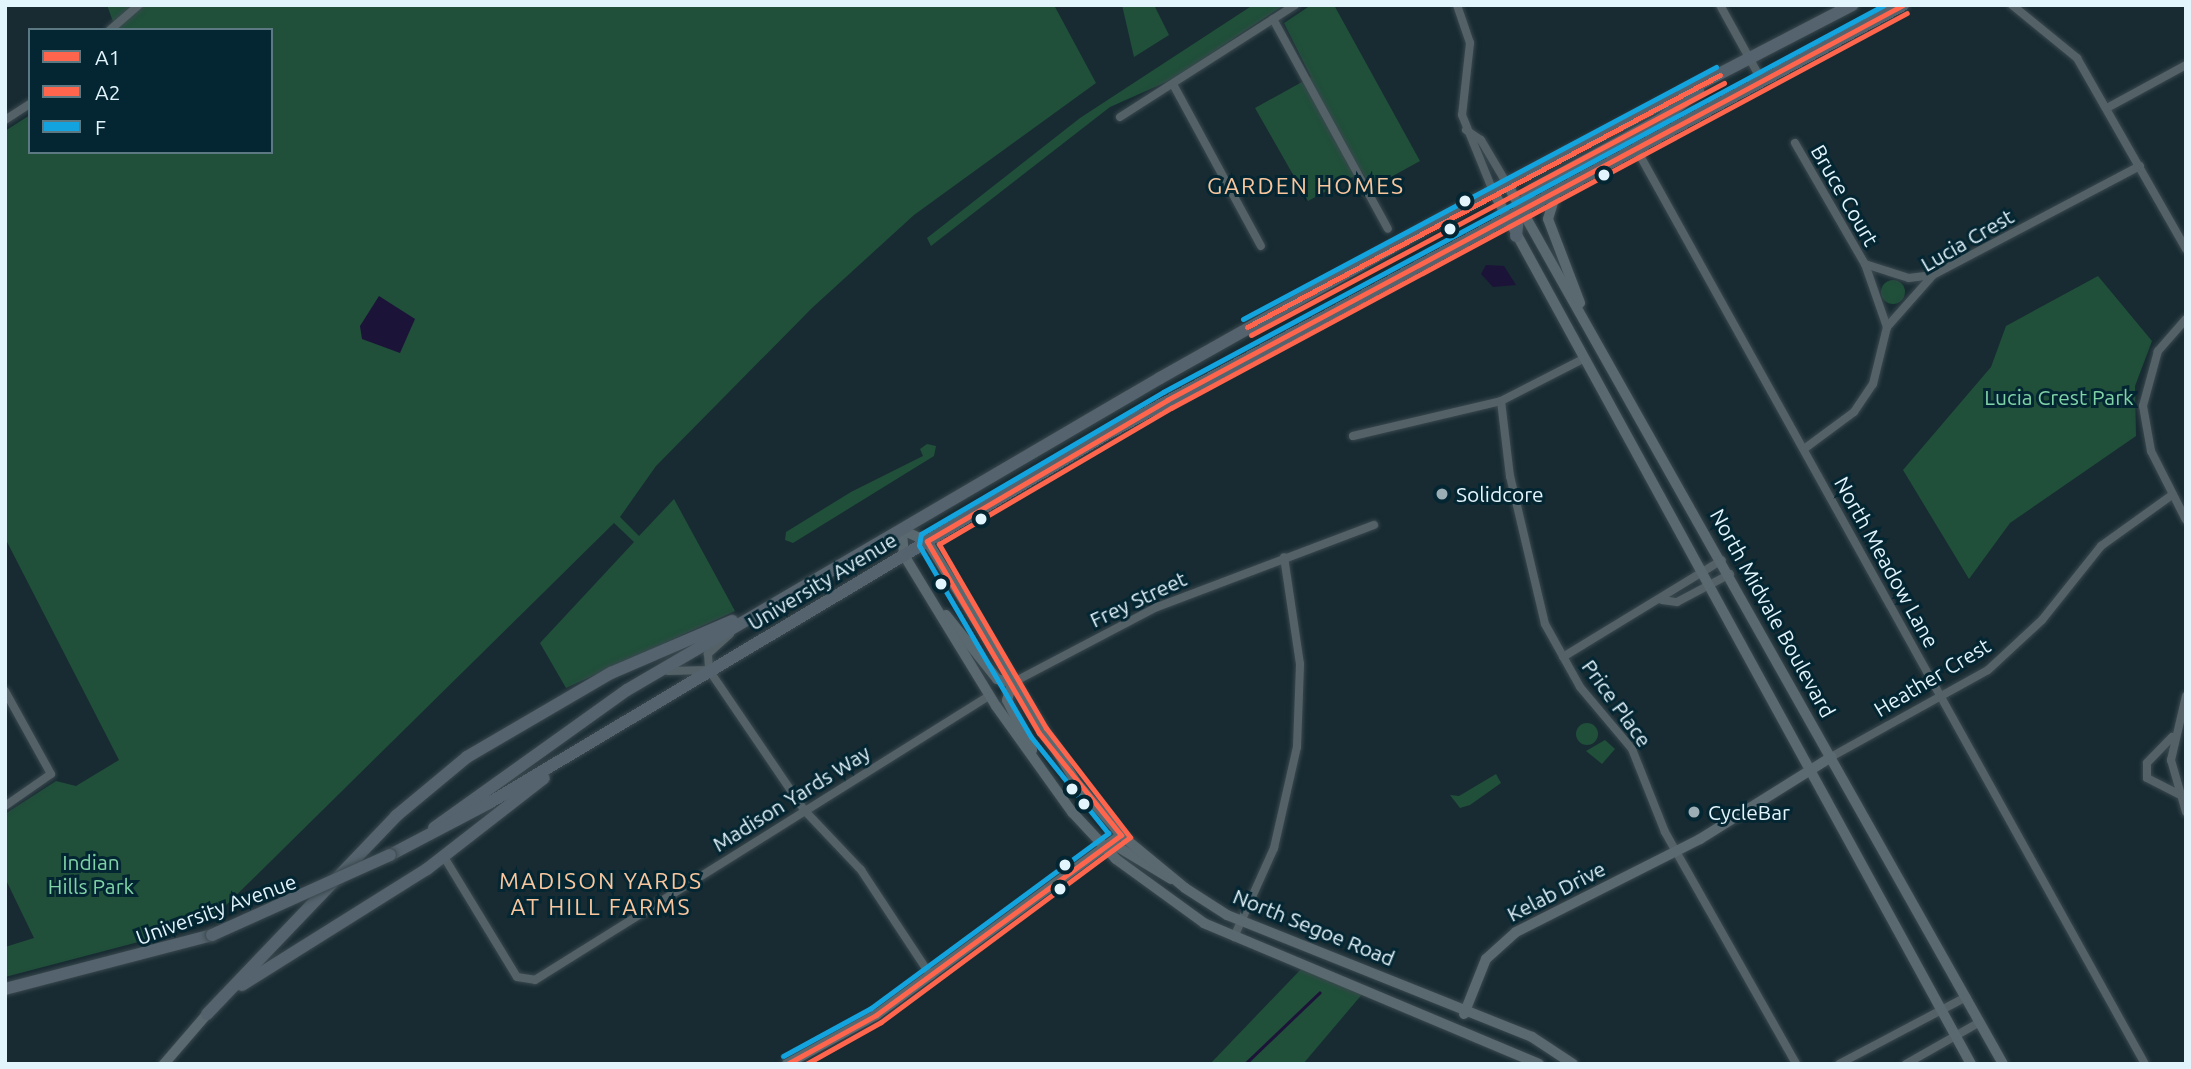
<!DOCTYPE html>
<style>
body{margin:0}
#map{position:relative;width:2191px;height:1069px;overflow:hidden;background:#182b32;font-family:Ubuntu,sans-serif}
div>[style]{position:absolute}
.green>*{inset:0;background:#204f3a}
.round{border-radius:50%}
.water>*{inset:0;background:#1c1338}
.stream>*{height:2.5px;margin:-1.25px;padding:0 1.25px;transform-origin:1.25px;border-radius:1.25px;background:#1c1338}
.roads{filter:drop-shadow(0 0 2px #3a484e) drop-shadow(0 0 2px #3a484e)}
.street>*{height:8px;margin:-4px;padding:0 4px;transform-origin:4px;border-radius:4px;background:#546268}
.secondary>*{height:10px;margin:-5px;padding:0 5px;transform-origin:5px;border-radius:5px;background:#5a686f}
.primary>*{height:12px;margin:-6px;padding:0 6px;transform-origin:6px;border-radius:6px;background:#54636d}
.bridges{filter:drop-shadow(0 0 2px #3a484e) drop-shadow(0 0 2px #3a484e)}
.primary-bridge>*{height:12px;margin:-6px;padding:0 6px;transform-origin:6px;border-radius:6px;background:#54636d}
.bus-1>*{height:5px;margin:-2.5px;padding:0 2.5px;transform-origin:2.5px;border-radius:2.5px;background:#ff654d}
.bus-2>*{height:5px;margin:-2.5px;padding:0 2.5px;transform-origin:2.5px;border-radius:2.5px;background:#ff654d}
.bus-3>*{height:5px;margin:-2.5px;padding:0 2.5px;transform-origin:2.5px;border-radius:2.5px;background:#13a4e0}
.dots>*{width:19px;height:19px;translate:-50% -50%;box-sizing:border-box;border:4px solid #032632;border-radius:50%}
span{translate:-50% -50%;white-space:nowrap;text-align:center;line-height:1.15;-webkit-text-stroke:6px #032632;paint-order:stroke}
.street-label{font-size:21px;color:#e2f4fc}
.park-label{font-size:21px;color:#80d3a7}
.poi-label{font-size:21px;color:#e2f4fc}
.left{translate:0 -50%;text-align:left}
.neighbourhood-label{font-size:23px;color:#f9c69d;letter-spacing:2px}
.frame{position:absolute;inset:0;border:7px solid #e2f4fc;pointer-events:none}
.legend{position:absolute;left:28px;top:28px;width:245px;height:126px;box-sizing:border-box;background:#032632;border:2px solid #5c7883;margin:0;padding:9px 12px;list-style:none;font-size:21px;color:#e2f4fc}
.legend li{display:flex;align-items:center;gap:14px;height:35px}
.legend b{width:35px;border:2px solid #5c7883}
</style>
<div id="map">
<div class="green">
<i style="clip-path:polygon(107px 5px,1054px 5px,1096px 83px,914px 215px,812px 308px,656px 466px,620px 517px,639px 536px,674px 499px,735px 611px,566px 688px,540px 643px,634px 542px,614px 523px,207px 924px,5px 977px,5px 947px,34px 938px,5px 878px,5px 814px,56px 781px,76px 786px,119px 760px,5px 538px,5px 131px,30px 115px,30px 152px,271px 152px,271px 30px,116px 30px)"></i>
<i style="clip-path:polygon(1122px 5px,1154px 5px,1169px 35px,1134px 57px)"></i>
<i style="clip-path:polygon(1253px 5px,1284px 5px,1173px 79px,1110px 107px,931px 246px,927px 238px,1080px 118px)"></i>
<i style="clip-path:polygon(1311px 5px,1334px 5px,1420px 161px,1371px 188px,1362px 172px,1308px 201px,1255px 108px,1311px 77px,1284px 23px)"></i>
<i style="clip-path:polygon(2098px 276px,2152px 341px,2135px 386px,2136px 436px,2010px 523px,1969px 579px,1903px 470px,1991px 367px,2006px 326px)"></i>
<i class="round" style="left:1881px;top:280px;width:24px;height:24px"></i>
<i style="clip-path:polygon(927px 444px,936px 446px,934px 456px,793px 543px,785px 540px,786px 532px,851px 492px,923px 456px,920px 449px)"></i>
<i class="round" style="left:1576px;top:723px;width:22px;height:22px"></i>
<i style="clip-path:polygon(1605px 740px,1615px 749px,1602px 764px,1586px 751px)"></i>
<i style="clip-path:polygon(1496px 774px,1501px 783px,1470px 805px,1460px 808px,1450px 795px,1459px 796px)"></i>
<i style="clip-path:polygon(1303px 967px,1364px 992px,1303px 1064px,1210px 1064px)"></i>
</div>
<div class="water">
<i style="clip-path:polygon(1486px 265px,1504px 266px,1516px 285px,1493px 287px,1481px 274px)"></i>
<i style="clip-path:polygon(379px 296px,415px 319px,400px 353px,362px 339px,360px 326px)"></i>
</div>
<div class="stream">
<i style="left:1245px;top:1064px;width:103px;rotate:-43.8deg"></i>
</div>
<div class="roads">
<div class="street">
<i style="left:1457px;top:5px;width:40px;rotate:71.1deg"></i>
<i style="left:1470px;top:43px;width:72px;rotate:96.3deg"></i>
<i style="left:1462px;top:115px;width:82px;rotate:67.8deg"></i>
<i style="left:1720px;top:5px;width:87px;rotate:61.1deg"></i>
<i style="left:2012px;top:5px;width:84px;rotate:39.2deg"></i>
<i style="left:2077px;top:58px;width:220px;rotate:60.3deg"></i>
<i style="left:1273px;top:19px;width:239px;rotate:61.3deg"></i>
<i style="left:110px;top:30px;width:38px;rotate:-41deg"></i>
<i style="left:1174px;top:86px;width:182px;rotate:61.5deg"></i>
<i style="left:2107px;top:108px;width:90px;rotate:-28.6deg"></i>
<i style="left:1120px;top:117px;width:208px;rotate:-32.6deg"></i>
<i style="left:5px;top:120px;width:30px;rotate:-33deg"></i>
<i style="left:1466px;top:130px;width:18px;rotate:34deg"></i>
<i style="left:1481px;top:140px;width:51px;rotate:59.4deg"></i>
<i style="left:1795px;top:143px;width:140px;rotate:60deg"></i>
<i style="left:1865px;top:264px;width:67px;rotate:70.8deg"></i>
<i style="left:1638px;top:152px;width:1043px;rotate:60.93deg"></i>
<i style="left:1865px;top:264px;width:46px;rotate:17.7deg"></i>
<i style="left:1909px;top:278px;width:24px;rotate:-7deg"></i>
<i style="left:2186px;top:319px;width:43px;rotate:131.2deg"></i>
<i style="left:2158px;top:351px;width:57px;rotate:105.3deg"></i>
<i style="left:2143px;top:406px;width:46px;rotate:79.9deg"></i>
<i style="left:2151px;top:451px;width:77px;rotate:63.1deg"></i>
<i style="left:1501px;top:401px;width:76px;rotate:83.2deg"></i>
<i style="left:1510px;top:476px;width:152px;rotate:76.7deg"></i>
<i style="left:1545px;top:624px;width:72px;rotate:60.9deg"></i>
<i style="left:1580px;top:687px;width:81px;rotate:50deg"></i>
<i style="left:1632px;top:749px;width:89px;rotate:68.3deg"></i>
<i style="left:1665px;top:832px;width:266px;rotate:60.5deg"></i>
<i style="left:1353px;top:436px;width:152px;rotate:-13.3deg"></i>
<i style="left:1501px;top:401px;width:90px;rotate:-27.1deg"></i>
<i style="left:1804px;top:449px;width:62px;rotate:-36.5deg"></i>
<i style="left:1854px;top:412px;width:34px;rotate:-56deg"></i>
<i style="left:1873px;top:384px;width:59px;rotate:-76.2deg"></i>
<i style="left:1887px;top:327px;width:69px;rotate:-48.5deg"></i>
<i style="left:1933px;top:275px;width:234px;rotate:-27.8deg"></i>
<i style="left:1662px;top:600px;width:15px;rotate:8deg"></i>
<i style="left:1677px;top:602px;width:60px;rotate:-27.8deg"></i>
<i style="left:730px;top:634px;width:30px;rotate:138deg"></i>
<i style="left:708px;top:654px;width:16px;rotate:86deg"></i>
<i style="left:709px;top:670px;width:169px;rotate:55.8deg"></i>
<i style="left:804px;top:810px;width:83px;rotate:46.5deg"></i>
<i style="left:861px;top:870px;width:127px;rotate:56.6deg"></i>
<i style="left:1563px;top:657px;width:186px;rotate:-31.4deg"></i>
<i style="left:668px;top:671px;width:41px;rotate:-1.4deg"></i>
<i style="left:1012px;top:683px;width:164px;rotate:-27.7deg"></i>
<i style="left:1157px;top:607px;width:232px;rotate:-20.7deg"></i>
<i style="left:5px;top:691px;width:95px;rotate:61deg"></i>
<i style="left:51px;top:774px;width:56px;rotate:145.2deg"></i>
<i style="left:2186px;top:696px;width:66px;rotate:103.2deg"></i>
<i style="left:2171px;top:760px;width:54px;rotate:73.9deg"></i>
<i style="left:2172px;top:737px;width:36px;rotate:134deg"></i>
<i style="left:2147px;top:763px;width:15px;rotate:90deg"></i>
<i style="left:2147px;top:778px;width:35px;rotate:27deg"></i>
<i style="left:1831px;top:757px;width:179px;rotate:-29deg"></i>
<i style="left:1988px;top:670px;width:74px;rotate:-42.8deg"></i>
<i style="left:2042px;top:620px;width:95px;rotate:-51.4deg"></i>
<i style="left:2101px;top:546px;width:87px;rotate:-35.7deg"></i>
<i style="left:444px;top:857px;width:140px;rotate:58.7deg"></i>
<i style="left:517px;top:977px;width:18px;rotate:9deg"></i>
<i style="left:535px;top:980px;width:536px;rotate:-32.03deg"></i>
<i style="left:1234px;top:937px;width:98px;rotate:-65.8deg"></i>
<i style="left:1274px;top:848px;width:104px;rotate:-77.2deg"></i>
<i style="left:1297px;top:747px;width:83px;rotate:-87.9deg"></i>
<i style="left:1300px;top:664px;width:108px;rotate:-98.5deg"></i>
<i style="left:1839px;top:1064px;width:144px;rotate:-27.8deg"></i>
<i style="left:1906px;top:1064px;width:85px;rotate:-29.6deg"></i>
</div>
<div class="secondary">
<i style="left:1507px;top:184px;width:1010px;rotate:60.59deg"></i>
<i style="left:1493px;top:191px;width:995px;rotate:61.3deg"></i>
<i style="left:1555px;top:196px;width:24px;rotate:107deg"></i>
<i style="left:1548px;top:219px;width:90px;rotate:69.1deg"></i>
<i style="left:946px;top:615px;width:82px;rotate:51.4deg"></i>
<i style="left:997px;top:679px;width:16px;rotate:15deg"></i>
<i style="left:1012px;top:683px;width:18px;rotate:106deg"></i>
<i style="left:1007px;top:700px;width:56px;rotate:63.4deg"></i>
<i style="left:1107px;top:848px;width:11px;rotate:-5deg"></i>
<i style="left:1118px;top:847px;width:62px;rotate:31.1deg"></i>
<i style="left:1464px;top:1014px;width:59px;rotate:-68.2deg"></i>
<i style="left:1486px;top:959px;width:40px;rotate:-42deg"></i>
<i style="left:1516px;top:932px;width:206px;rotate:-26.8deg"></i>
<i style="left:1700px;top:839px;width:155px;rotate:-32deg"></i>
<i style="left:164px;top:1064px;width:66px;rotate:-49.3deg"></i>
<i style="left:787px;top:1064px;width:102px;rotate:-28.8deg"></i>
<i style="left:876px;top:1015px;width:304px;rotate:-36.3deg"></i>
<i style="left:1539px;top:1064px;width:363px;rotate:-157.2deg"></i>
<i style="left:1204px;top:923px;width:109px;rotate:-144deg"></i>
<i style="left:1116px;top:859px;width:64px;rotate:-133.1deg"></i>
<i style="left:1072px;top:812px;width:130px;rotate:-125.6deg"></i>
<i style="left:996px;top:706px;width:177px;rotate:-121.4deg"></i>
<i style="left:904px;top:555px;width:25px;rotate:-95deg"></i>
<i style="left:902px;top:530px;width:27px;rotate:24deg"></i>
<i style="left:927px;top:541px;width:282px;rotate:58.3deg"></i>
<i style="left:1075px;top:781px;width:71px;rotate:49.6deg"></i>
<i style="left:1121px;top:835px;width:83px;rotate:39.6deg"></i>
<i style="left:1185px;top:888px;width:50px;rotate:32.7deg"></i>
<i style="left:1227px;top:915px;width:328px;rotate:21.8deg"></i>
<i style="left:1532px;top:1037px;width:49px;rotate:33.4deg"></i>
</div>
<div class="primary">
<i style="left:1516px;top:236px;width:28px;rotate:-84deg"></i>
<i style="left:1519px;top:208px;width:22px;rotate:-54deg"></i>
<i style="left:1532px;top:190px;width:146px;rotate:-28.7deg"></i>
<i style="left:1660px;top:120px;width:48px;rotate:-37.3deg"></i>
<i style="left:434px;top:828px;width:237px;rotate:-35.6deg"></i>
<i style="left:627px;top:690px;width:618px;rotate:-30.34deg"></i>
<i style="left:1160px;top:378px;width:363px;rotate:-29.4deg"></i>
<i style="left:1476px;top:200px;width:424px;rotate:-27.4deg"></i>
<i style="left:390px;top:855px;width:112px;rotate:-27.7deg"></i>
<i style="left:489px;top:803px;width:720px;rotate:-30.84deg"></i>
<i style="left:1107px;top:434px;width:904px;rotate:-28.32deg"></i>
<i style="left:242px;top:985px;width:218px;rotate:-32.1deg"></i>
<i style="left:427px;top:869px;width:148px;rotate:-37.9deg"></i>
<i style="left:5px;top:989px;width:214px;rotate:-14.6deg"></i>
<i style="left:207px;top:1014px;width:274px;rotate:-46.3deg"></i>
<i style="left:396px;top:816px;width:92px;rotate:-39.7deg"></i>
<i style="left:467px;top:757px;width:167px;rotate:-30.3deg"></i>
<i style="left:611px;top:673px;width:132px;rotate:-23.3deg"></i>
</div>
</div>
<div class="bridges">
<div class="primary-bridge">
<i style="left:212px;top:935px;width:195px;rotate:-24.2deg"></i>
</div>
</div>
<div class="bus-1">
<i style="left:1247px;top:327px;width:536px;rotate:-28.05deg"></i>
<i style="left:787px;top:1064px;width:102px;rotate:-28.8deg"></i>
<i style="left:876px;top:1015px;width:304px;rotate:-36.3deg"></i>
<i style="left:1121px;top:835px;width:131px;rotate:-128.8deg"></i>
<i style="left:1039px;top:733px;width:222px;rotate:-120.3deg"></i>
<i style="left:927px;top:541px;width:278px;rotate:-30.4deg"></i>
<i style="left:1167px;top:400px;width:835px;rotate:-28.22deg"></i>
</div>
<div class="bus-2">
<i style="left:1251px;top:335px;width:536px;rotate:-28.05deg"></i>
<i style="left:806px;top:1064px;width:86px;rotate:-29.2deg"></i>
<i style="left:881px;top:1022px;width:310px;rotate:-36.6deg"></i>
<i style="left:1130px;top:837px;width:138px;rotate:-127.6deg"></i>
<i style="left:1046px;top:728px;width:213px;rotate:-120.2deg"></i>
<i style="left:939px;top:544px;width:269px;rotate:-30.4deg"></i>
<i style="left:1171px;top:408px;width:835px;rotate:-28.22deg"></i>
</div>
<div class="bus-3">
<i style="left:1243px;top:319px;width:536px;rotate:-28.05deg"></i>
<i style="left:783px;top:1056px;width:100px;rotate:-28.6deg"></i>
<i style="left:871px;top:1008px;width:295px;rotate:-36.4deg"></i>
<i style="left:1108px;top:833px;width:123px;rotate:-128.7deg"></i>
<i style="left:1031px;top:737px;width:222px;rotate:-120.3deg"></i>
<i style="left:919px;top:545px;width:11px;rotate:-80deg"></i>
<i style="left:921px;top:534px;width:281px;rotate:-30.4deg"></i>
<i style="left:1163px;top:392px;width:818px;rotate:-28.22deg"></i>
</div>
<div class="dots">
<i style="left:1604px;top:175px;background:#e2f4fc"></i>
<i style="left:1465px;top:201px;background:#e2f4fc"></i>
<i style="left:1450px;top:229px;background:#e2f4fc"></i>
<i style="left:1442px;top:494px;background:#9baeb5"></i>
<i style="left:981px;top:519px;background:#e2f4fc"></i>
<i style="left:941px;top:584px;background:#e2f4fc"></i>
<i style="left:1072px;top:789px;background:#e2f4fc"></i>
<i style="left:1084px;top:804px;background:#e2f4fc"></i>
<i style="left:1694px;top:812px;background:#9baeb5"></i>
<i style="left:1065px;top:865px;background:#e2f4fc"></i>
<i style="left:1060px;top:889px;background:#e2f4fc"></i>
</div>
<div class="street-label">
<span style="left:1845px;top:195px;rotate:60deg">Bruce Court</span>
<span style="left:1967px;top:240px;rotate:-30deg">Lucia Crest</span>
<span style="left:1887px;top:562px;rotate:61deg">North Meadow Lane</span>
<span style="left:822px;top:581px;rotate:-31deg">University Avenue</span>
<span style="left:1138px;top:599px;rotate:-25deg">Frey Street</span>
<span style="left:1773px;top:613px;rotate:61deg">North Midvale Boulevard</span>
<span style="left:1932px;top:677px;rotate:-31deg">Heather Crest</span>
<span style="left:1617px;top:703px;rotate:54deg">Price Place</span>
<span style="left:791px;top:798px;rotate:-32deg">Madison Yards Way</span>
<span style="left:1556px;top:891px;rotate:-27deg">Kelab Drive</span>
<span style="left:216px;top:909px;rotate:-20deg">University Avenue</span>
<span style="left:1314px;top:927px;rotate:22deg">North Segoe Road</span>
</div>
<div class="park-label">
<span style="left:2059px;top:397px">Lucia Crest Park</span>
<span style="left:91px;top:874px">Indian<br>Hills Park</span>
</div>
<div class="poi-label">
<span class="left" style="left:1456px;top:494px">Solidcore</span>
<span class="left" style="left:1708px;top:812px">CycleBar</span>
</div>
<div class="neighbourhood-label">
<span style="left:1306px;top:186px">GARDEN HOMES</span>
<span style="left:601px;top:894px">MADISON YARDS<br>AT HILL FARMS</span>
</div>
<div class="frame"></div>
<ul class="legend">
<li><b style="height:9px;background:#ff654d"></b>A1</li>
<li><b style="height:9px;background:#ff654d"></b>A2</li>
<li><b style="height:9px;background:#13a4e0"></b>F</li>
</ul>
</div>
